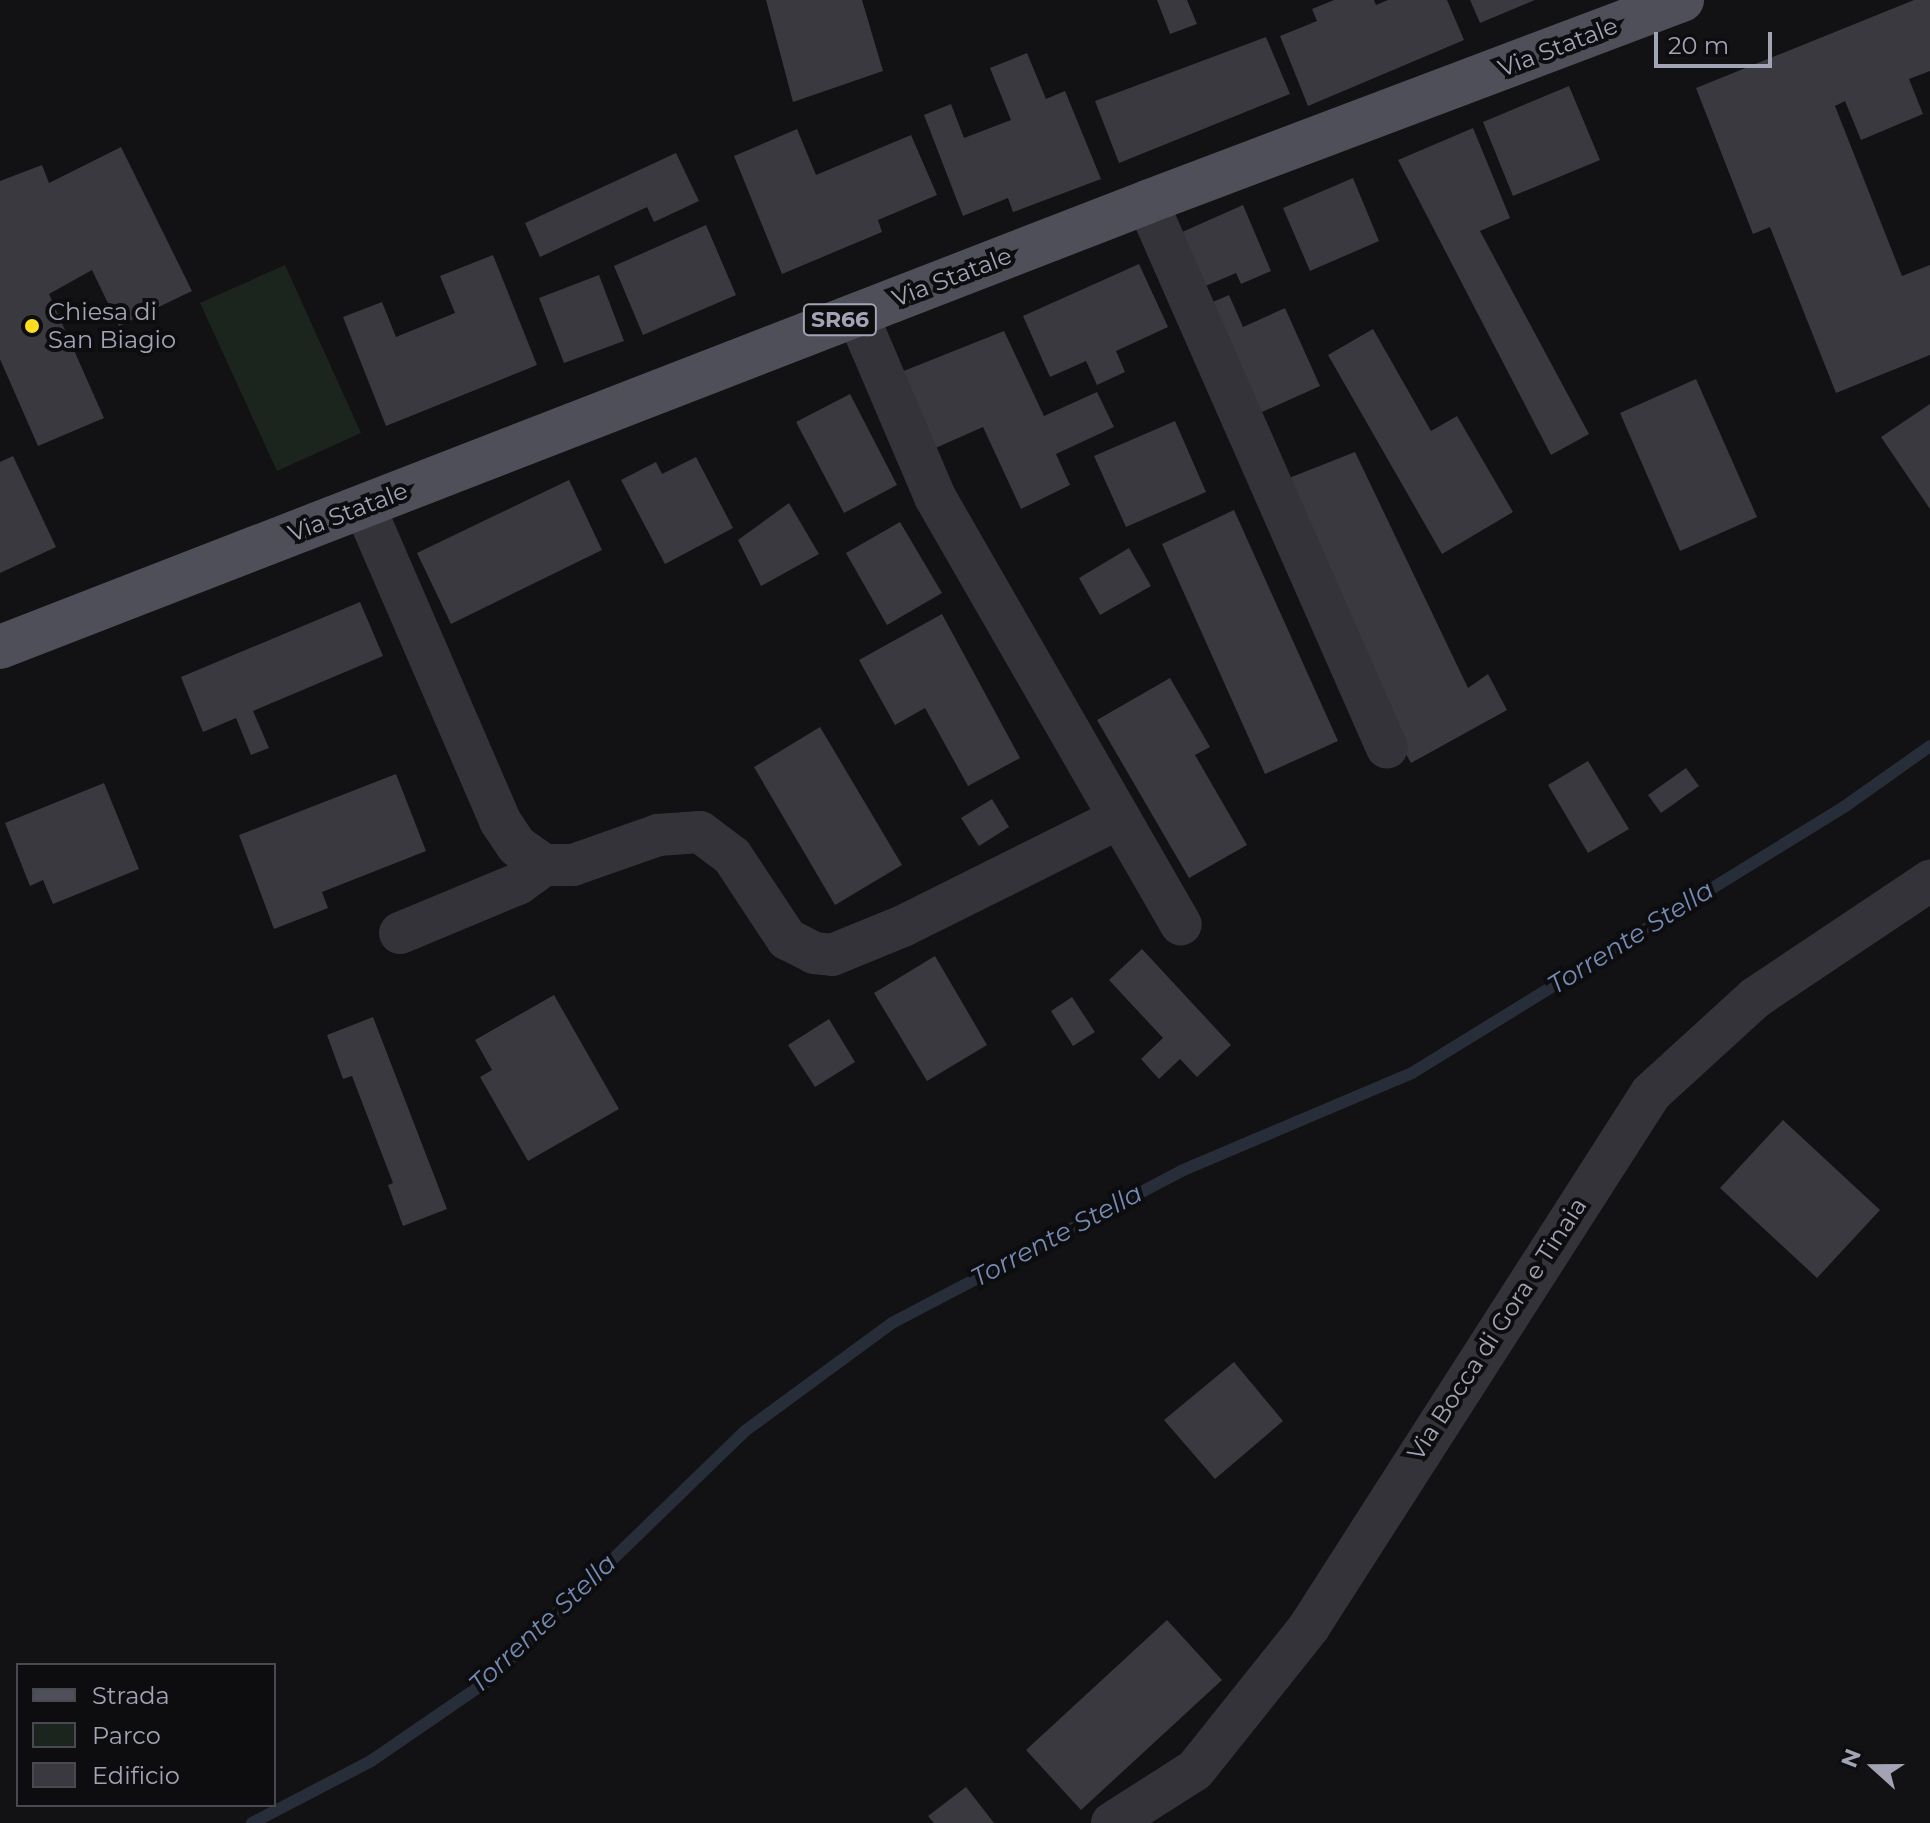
<!DOCTYPE html>
<style>
body{margin:0}
#map{position:relative;width:1930px;height:1823px;overflow:hidden;background:#121214;font-family:Montserrat,sans-serif}
div>[style]{position:absolute}
.green>*{inset:0;background:#1c241e}
.stream>*{height:12px;margin:-6px;padding:0 6px;transform-origin:6px;border-radius:6px;background:#272e39}
.building>*{inset:0;background:#39393f}
.minor>*{height:42px;margin:-21px;padding:0 21px;transform-origin:21px;border-radius:21px;background:#333339}
.primary>*{height:44px;margin:-22px;padding:0 22px;transform-origin:22px;border-radius:22px;background:#4e4f59}
.dots>*{width:22px;height:22px;translate:-50% -50%;box-sizing:border-box;border:4px solid #0d0d0f;border-radius:50%}
span{translate:-50% -50%;white-space:nowrap;text-align:center;line-height:1.15;-webkit-text-stroke:8px #0d0d0f;paint-order:stroke}
.shield-label span{padding:2px 6px;background:#0d0d0f;border:2px solid;border-radius:6px;-webkit-text-stroke-width:0}
.shield-label{font-size:22px;color:#a2a4b6;font-weight:700}
.street-label{font-size:24px;color:#a2a4b6}
.poi-label{font-size:24px;color:#a2a4b6}
.left{translate:0 -50%;text-align:left}
.water-label{font-size:26px;color:#758bb5;font-style:italic}
.legend{position:absolute;left:16px;top:1663px;width:260px;height:144px;box-sizing:border-box;background:#0d0d0f;border:2px solid #494952;margin:0;padding:10px 14px;list-style:none;font-size:24px;color:#a2a4b6}
.legend li{display:flex;align-items:center;gap:16px;height:40px}
.legend b{width:40px;border:2px solid #494952}
.north{position:absolute;left:1834px;top:1727px;width:80px;height:80px;-webkit-text-stroke:6px #0d0d0f;paint-order:stroke;rotate:291deg;font-size:22px;font-weight:700;line-height:32px;text-align:center;color:#a2a4b6}
.north::after{content:'';display:block;margin:auto;width:28px;height:36px;background:#a2a4b6;clip-path:polygon(50% 0,100% 100%,50% 72%,0 100%)}
.scale{position:absolute;left:1654px;top:32px;width:118px;height:36px;box-sizing:border-box;border:4px solid #a2a4b6;border-top:0;padding-left:10px;font-size:24px;line-height:28px;white-space:nowrap;color:#a2a4b6;-webkit-text-stroke:6px #0d0d0f;paint-order:stroke}
</style>
<div id="map">
<div class="green">
<i style="clip-path:polygon(285px 265px,361px 433px,277px 471px,200px 303px)"></i>
</div>
<div class="stream">
<i style="left:252px;top:1823px;width:134px;rotate:-27.5deg"></i>
<i style="left:371px;top:1761px;width:140px;rotate:-34.5deg"></i>
<i style="left:486px;top:1682px;width:361px;rotate:-44.1deg"></i>
<i style="left:745px;top:1431px;width:182px;rotate:-36.3deg"></i>
<i style="left:892px;top:1323px;width:327px;rotate:-27.7deg"></i>
<i style="left:1181px;top:1171px;width:251px;rotate:-23deg"></i>
<i style="left:1412px;top:1073px;width:507px;rotate:-31.62deg"></i>
<i style="left:1844px;top:807px;width:105px;rotate:-35.3deg"></i>
</div>
<div class="building">
<i style="clip-path:polygon(766px 0,862px 0,883px 71px,793px 102px)"></i>
<i style="clip-path:polygon(1157px 0,1187px 0,1197px 24px,1170px 34px)"></i>
<i style="clip-path:polygon(1334px 0,1374px 0,1376px 5px,1388px 0,1447px 0,1464px 40px,1308px 106px,1280px 36px,1317px 21px,1312px 9px)"></i>
<i style="clip-path:polygon(1470px 0,1535px 0,1480px 23px)"></i>
<i style="clip-path:polygon(1914px 0,1930px 0,1930px 71px,1909px 79px,1923px 114px,1861px 140px,1845px 101px,1835px 106px,1902px 276px,1930px 265px,1930px 355px,1836px 393px,1770px 227px,1753px 234px,1696px 88px)"></i>
<i style="clip-path:polygon(1266px 37px,1290px 94px,1119px 163px,1095px 101px)"></i>
<i style="clip-path:polygon(1027px 53px,1046px 99px,1065px 91px,1101px 179px,1013px 212px,1008px 198px,963px 216px,924px 115px,951px 104px,964px 138px,1011px 120px,990px 68px)"></i>
<i style="clip-path:polygon(1569px 86px,1600px 160px,1513px 196px,1483px 122px)"></i>
<i style="clip-path:polygon(1473px 128px,1510px 218px,1480px 231px,1589px 434px,1551px 455px,1398px 160px)"></i>
<i style="clip-path:polygon(797px 129px,816px 175px,911px 135px,937px 195px,878px 220px,882px 232px,782px 274px,734px 156px)"></i>
<i style="clip-path:polygon(121px 147px,192px 291px,119px 326px,92px 270px,49px 294px,104px 418px,38px 446px,0 359px,0 181px,42px 165px,49px 183px)"></i>
<i style="clip-path:polygon(676px 153px,699px 201px,654px 222px,647px 207px,540px 257px,525px 223px)"></i>
<i style="clip-path:polygon(1353px 178px,1379px 241px,1310px 271px,1283px 208px)"></i>
<i style="clip-path:polygon(1243px 205px,1271px 271px,1241px 284px,1236px 273px,1194px 291px,1171px 237px)"></i>
<i style="clip-path:polygon(706px 225px,736px 295px,643px 335px,614px 266px)"></i>
<i style="clip-path:polygon(493px 255px,537px 365px,386px 426px,343px 317px,382px 302px,396px 337px,455px 313px,440px 276px)"></i>
<i style="clip-path:polygon(1139px 264px,1168px 327px,1116px 351px,1125px 372px,1097px 385px,1086px 361px,1050px 377px,1023px 316px)"></i>
<i style="clip-path:polygon(599px 275px,624px 341px,564px 363px,539px 298px)"></i>
<i style="clip-path:polygon(1229px 295px,1243px 327px,1285px 308px,1320px 386px,1251px 417px,1201px 307px)"></i>
<i style="clip-path:polygon(1373px 329px,1431px 431px,1457px 416px,1513px 512px,1442px 554px,1328px 355px)"></i>
<i style="clip-path:polygon(1004px 331px,1044px 416px,1097px 392px,1114px 427px,1056px 454px,1070px 485px,1021px 509px,983px 427px,922px 454px,891px 376px)"></i>
<i style="clip-path:polygon(1696px 379px,1757px 517px,1680px 551px,1620px 413px)"></i>
<i style="clip-path:polygon(850px 394px,897px 485px,844px 513px,796px 422px)"></i>
<i style="clip-path:polygon(1930px 404px,1930px 509px,1881px 437px)"></i>
<i style="clip-path:polygon(1175px 421px,1206px 492px,1126px 527px,1094px 456px)"></i>
<i style="clip-path:polygon(1355px 452px,1468px 688px,1488px 674px,1507px 710px,1411px 763px,1386px 718px,1289px 478px)"></i>
<i style="clip-path:polygon(13px 456px,56px 547px,0 573px,0 462px)"></i>
<i style="clip-path:polygon(696px 457px,733px 528px,665px 564px,621px 480px,656px 462px,662px 474px)"></i>
<i style="clip-path:polygon(569px 480px,602px 550px,451px 624px,417px 553px)"></i>
<i style="clip-path:polygon(789px 503px,819px 554px,761px 586px,738px 540px)"></i>
<i style="clip-path:polygon(1234px 510px,1338px 741px,1265px 774px,1162px 544px)"></i>
<i style="clip-path:polygon(900px 522px,942px 593px,887px 625px,846px 553px)"></i>
<i style="clip-path:polygon(1129px 548px,1151px 586px,1100px 615px,1079px 578px)"></i>
<i style="clip-path:polygon(360px 602px,383px 656px,253px 711px,269px 748px,251px 755px,236px 718px,203px 732px,181px 677px)"></i>
<i style="clip-path:polygon(942px 614px,1020px 758px,968px 786px,925px 708px,895px 725px,859px 660px)"></i>
<i style="clip-path:polygon(1170px 678px,1210px 747px,1195px 755px,1247px 845px,1189px 878px,1097px 720px)"></i>
<i style="clip-path:polygon(820px 727px,902px 865px,835px 905px,754px 767px)"></i>
<i style="clip-path:polygon(1588px 761px,1629px 829px,1588px 853px,1548px 785px)"></i>
<i style="clip-path:polygon(1686px 768px,1699px 786px,1661px 813px,1648px 795px)"></i>
<i style="clip-path:polygon(396px 774px,426px 851px,322px 892px,328px 908px,274px 929px,239px 835px)"></i>
<i style="clip-path:polygon(104px 783px,139px 869px,53px 904px,43px 880px,30px 886px,5px 823px)"></i>
<i style="clip-path:polygon(992px 799px,1009px 827px,979px 846px,961px 818px)"></i>
<i style="clip-path:polygon(1142px 949px,1231px 1045px,1197px 1077px,1180px 1059px,1159px 1079px,1141px 1059px,1163px 1038px,1109px 980px)"></i>
<i style="clip-path:polygon(935px 956px,987px 1045px,927px 1081px,874px 993px)"></i>
<i style="clip-path:polygon(554px 995px,619px 1109px,528px 1161px,480px 1077px,492px 1070px,475px 1040px)"></i>
<i style="clip-path:polygon(1072px 997px,1095px 1032px,1073px 1046px,1051px 1011px)"></i>
<i style="clip-path:polygon(373px 1017px,447px 1209px,403px 1226px,388px 1185px,393px 1183px,352px 1076px,343px 1079px,327px 1035px)"></i>
<i style="clip-path:polygon(829px 1019px,855px 1062px,815px 1087px,788px 1045px)"></i>
<i style="clip-path:polygon(1783px 1120px,1880px 1210px,1817px 1278px,1720px 1188px)"></i>
<i style="clip-path:polygon(1234px 1362px,1283px 1421px,1215px 1479px,1164px 1420px)"></i>
<i style="clip-path:polygon(1167px 1620px,1222px 1680px,1081px 1810px,1026px 1750px)"></i>
<i style="clip-path:polygon(966px 1787px,994px 1823px,934px 1823px,928px 1816px)"></i>
</div>
<div class="minor">
<i style="left:1147px;top:202px;width:596px;rotate:66.27deg"></i>
<i style="left:857px;top:314px;width:199px;rotate:66.9deg"></i>
<i style="left:935px;top:497px;width:493px;rotate:60.1deg"></i>
<i style="left:364px;top:506px;width:343px;rotate:66.6deg"></i>
<i style="left:500px;top:821px;width:30px;rotate:56deg"></i>
<i style="left:517px;top:846px;width:33px;rotate:35deg"></i>
<i style="left:544px;top:865px;width:29px"></i>
<i style="left:573px;top:865px;width:90px;rotate:-19.4deg"></i>
<i style="left:658px;top:835px;width:42px;rotate:-4.1deg"></i>
<i style="left:700px;top:832px;width:40px;rotate:37deg"></i>
<i style="left:732px;top:856px;width:100px;rotate:56.5deg"></i>
<i style="left:787px;top:939px;width:30px;rotate:27deg"></i>
<i style="left:814px;top:953px;width:18px;rotate:6deg"></i>
<i style="left:832px;top:955px;width:77px;rotate:-22.2deg"></i>
<i style="left:903px;top:926px;width:242px;rotate:-26.5deg"></i>
<i style="left:400px;top:933px;width:128px;rotate:-22.6deg"></i>
<i style="left:518px;top:884px;width:32px;rotate:-36deg"></i>
<i style="left:1112px;top:1823px;width:98px;rotate:-32.6deg"></i>
<i style="left:1195px;top:1770px;width:183px;rotate:-51.4deg"></i>
<i style="left:1309px;top:1627px;width:634px;rotate:-57.36deg"></i>
<i style="left:1651px;top:1093px;width:141px;rotate:-42.4deg"></i>
<i style="left:1755px;top:998px;width:211px;rotate:-33.8deg"></i>
</div>
<div class="primary">
<i style="left:0;top:647px;width:1230px;rotate:-21.2deg"></i>
<i style="left:1147px;top:202px;width:572px;rotate:-20.69deg"></i>
</div>
<div class="dots">
<i style="left:32px;top:326px;background:#ffdd1f"></i>
</div>
<div class="shield-label">
<span style="left:840px;top:320px">SR66</span>
</div>
<div class="street-label">
<span style="left:1558px;top:47px;rotate:-21deg">Via Statale</span>
<span style="left:952px;top:277px;rotate:-21deg">Via Statale</span>
<span style="left:348px;top:512px;rotate:-21deg">Via Statale</span>
<span style="left:1497px;top:1329px;rotate:-57deg">Via Bocca di Gora e Tinaia</span>
</div>
<div class="poi-label">
<span class="left" style="left:48px;top:326px">Chiesa di<br>San Biagio</span>
</div>
<div class="water-label">
<span style="left:1631px;top:938px;rotate:-32deg">Torrente Stella</span>
<span style="left:1057px;top:1236px;rotate:-28deg">Torrente Stella</span>
<span style="left:543px;top:1624px;rotate:-43deg">Torrente Stella</span>
</div>
<ul class="legend">
<li><b style="height:10px;background:#4e4f59"></b>Strada</li>
<li><b style="height:22px;background:#1c241e"></b>Parco</li>
<li><b style="height:22px;background:#39393f"></b>Edificio</li>
</ul>
<div class="north">N</div>
<div class="scale">20 m</div>
</div>
